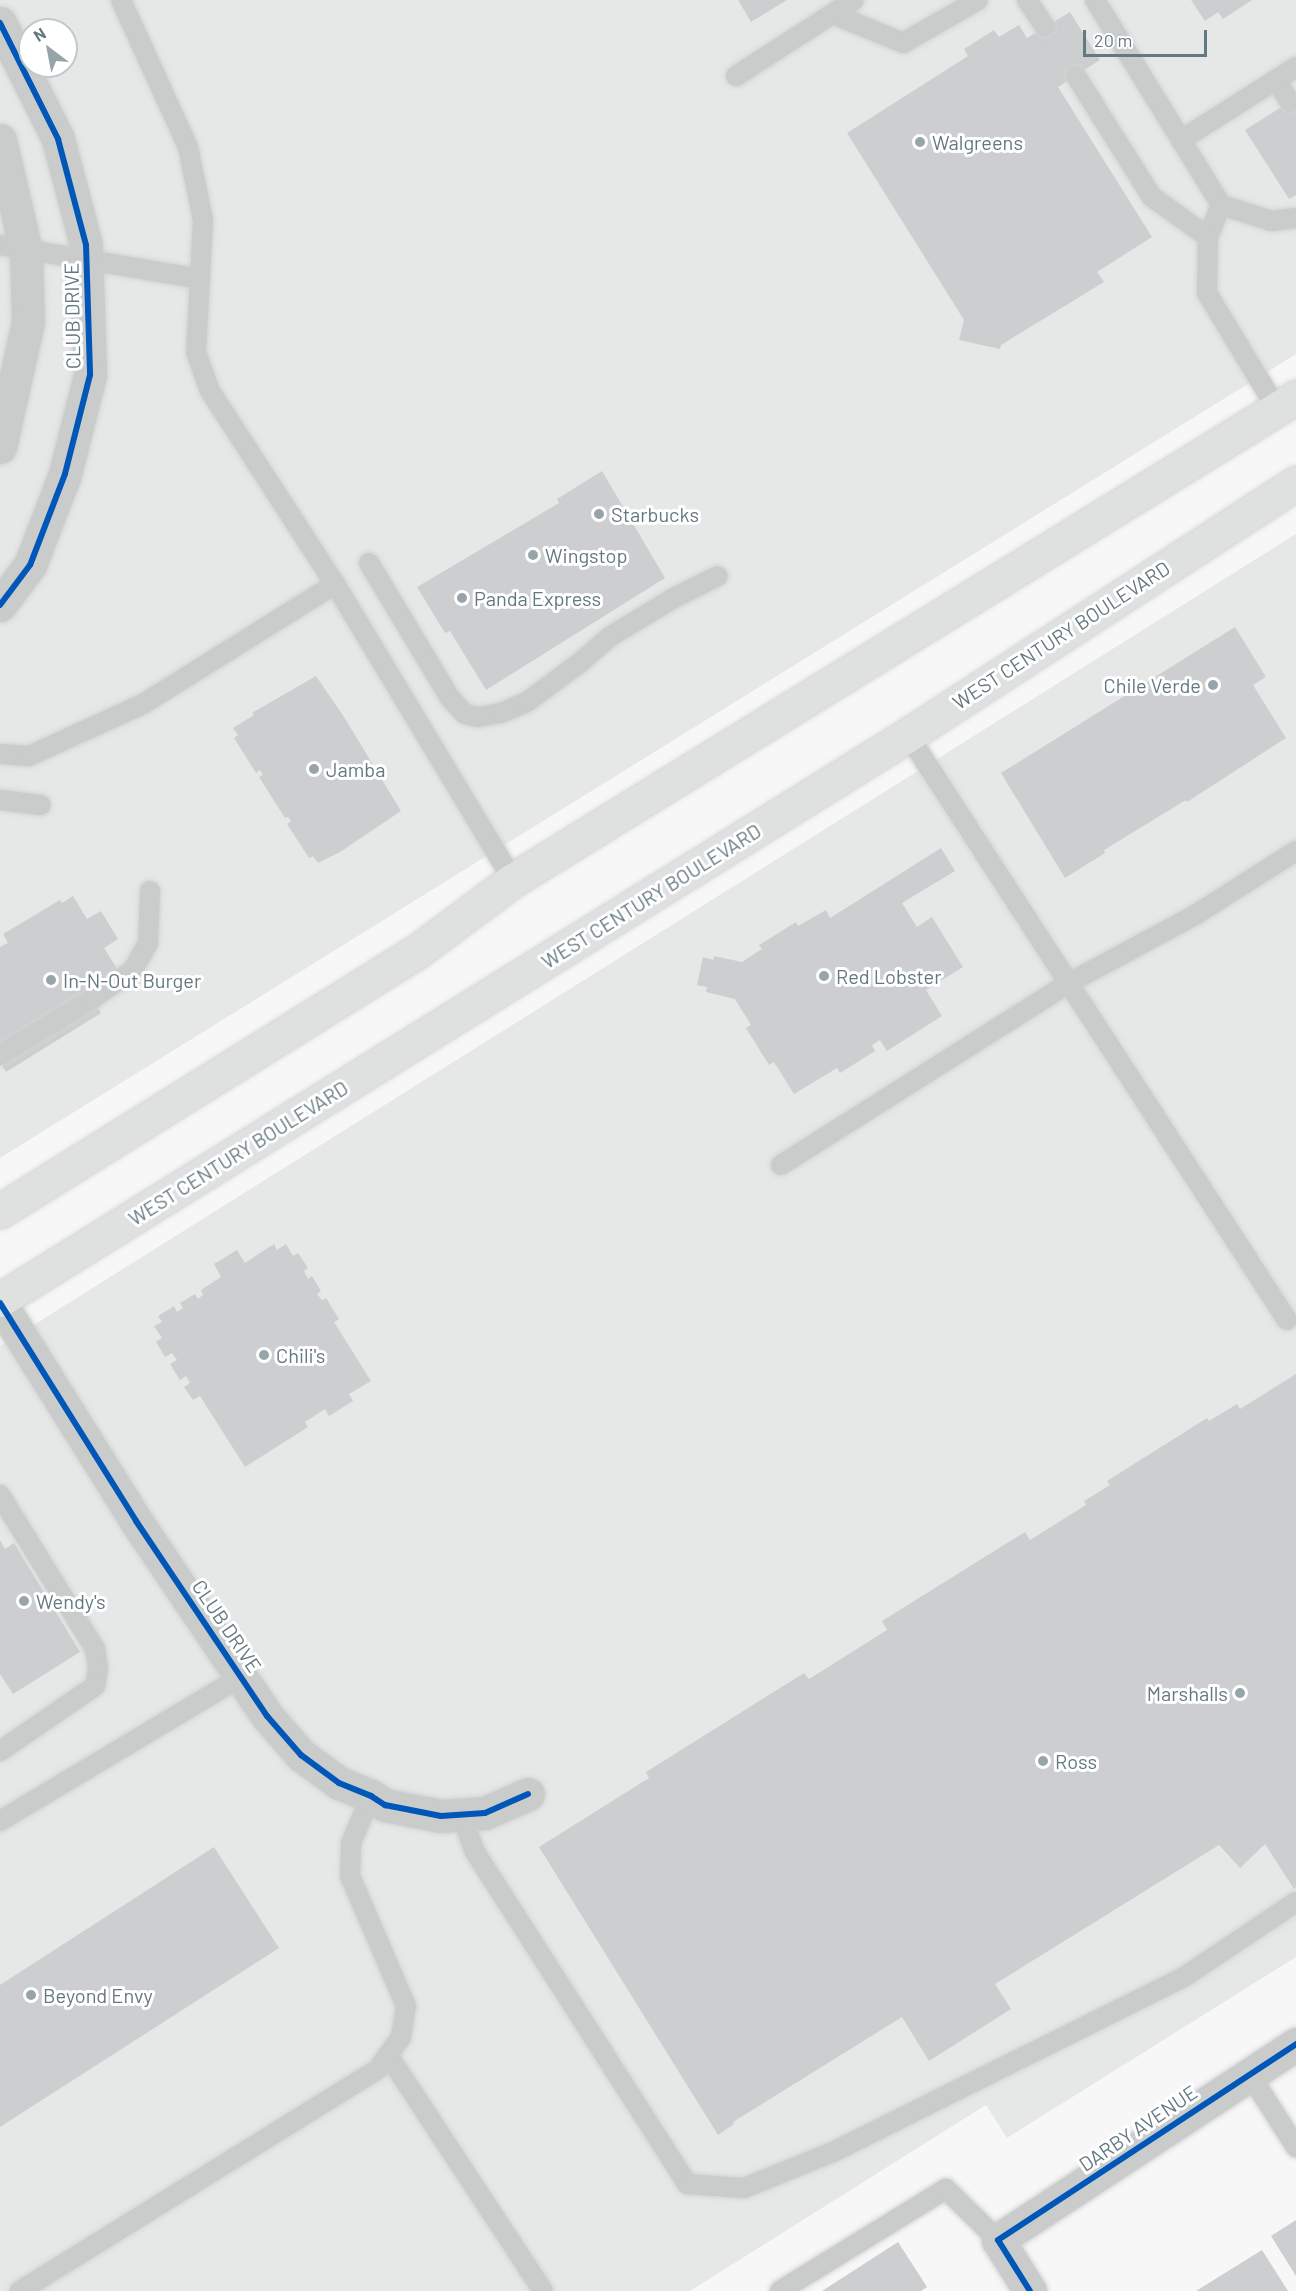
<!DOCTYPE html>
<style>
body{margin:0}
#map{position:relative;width:1296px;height:2291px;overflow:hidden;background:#f7f7f7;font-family:Barlow,sans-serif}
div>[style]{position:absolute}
.built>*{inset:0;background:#e6e8e7}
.building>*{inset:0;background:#cccecf}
.roads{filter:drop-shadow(0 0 2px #d2d3d4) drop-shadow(0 0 2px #d2d3d4)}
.lane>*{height:20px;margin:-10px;padding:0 10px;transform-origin:10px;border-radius:10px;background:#cacccc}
.street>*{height:33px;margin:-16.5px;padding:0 16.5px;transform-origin:16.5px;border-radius:16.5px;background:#cacccc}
.primary>*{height:33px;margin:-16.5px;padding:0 16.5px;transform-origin:16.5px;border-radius:16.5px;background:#dfe0e0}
.cycleway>*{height:6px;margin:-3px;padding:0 3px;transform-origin:3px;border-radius:3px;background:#0057b8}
.dots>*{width:16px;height:16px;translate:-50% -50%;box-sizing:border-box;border:3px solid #fff;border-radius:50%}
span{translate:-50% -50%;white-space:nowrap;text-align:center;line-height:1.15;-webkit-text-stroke:6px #fff;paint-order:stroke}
.poi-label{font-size:20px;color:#637980}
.left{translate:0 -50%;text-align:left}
.right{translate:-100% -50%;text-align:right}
.street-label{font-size:20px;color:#637980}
.north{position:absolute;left:18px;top:18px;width:60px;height:60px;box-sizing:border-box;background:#fff;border:2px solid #c1c9cc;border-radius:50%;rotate:328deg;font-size:16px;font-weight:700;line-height:24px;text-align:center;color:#637980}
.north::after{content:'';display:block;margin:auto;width:21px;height:27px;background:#97a5aa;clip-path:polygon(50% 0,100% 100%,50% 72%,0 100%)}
.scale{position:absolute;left:1083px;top:30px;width:124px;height:27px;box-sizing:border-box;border:3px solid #637980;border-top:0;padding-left:8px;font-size:18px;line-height:21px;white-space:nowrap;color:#637980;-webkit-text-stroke:4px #fff;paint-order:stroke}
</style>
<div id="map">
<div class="built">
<i style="clip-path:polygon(evenodd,0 0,1296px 0,1296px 354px,0 1158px,0 0,30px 30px,66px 30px,66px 66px,30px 66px,30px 30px)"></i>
<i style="clip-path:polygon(1296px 534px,1296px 1957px,1007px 2138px,986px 2105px,690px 2291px,0 2291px,0 1346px)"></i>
</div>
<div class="building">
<i style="clip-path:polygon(738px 0,787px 0,751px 22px)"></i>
<i style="clip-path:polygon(1191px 0,1252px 0,1223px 19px,1218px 12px,1205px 21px)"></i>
<i style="clip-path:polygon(1070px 12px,1100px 60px,1058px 87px,1152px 237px,1097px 272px,1104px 282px,1001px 345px,1000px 349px,959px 340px,964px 320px,847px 133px,968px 56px,964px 49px,994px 30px,999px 37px,1019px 25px,1027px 38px)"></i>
<i style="clip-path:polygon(1296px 98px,1296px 195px,1289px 199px,1245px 130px)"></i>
<i style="clip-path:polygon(602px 471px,665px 578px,486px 690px,450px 631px,445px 633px,417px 587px,559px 503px,557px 499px)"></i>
<i style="clip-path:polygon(1235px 627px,1266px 677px,1253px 685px,1286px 738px,1187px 802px,1186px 800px,1104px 850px,1105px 853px,1065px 878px,1001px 773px)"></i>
<i style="clip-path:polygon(316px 676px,344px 717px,401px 811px,340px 852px,318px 863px,313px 856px,309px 858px,287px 824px,291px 821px,288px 817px,285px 818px,259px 777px,263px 775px,260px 770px,256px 773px,234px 738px,238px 735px,233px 728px,254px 715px,252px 713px)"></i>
<i style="clip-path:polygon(941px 848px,955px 871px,902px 903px,917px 927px,932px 917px,963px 967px,926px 990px,942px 1016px,887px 1051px,880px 1040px,872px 1045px,875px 1051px,840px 1073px,837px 1068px,794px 1094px,774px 1062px,769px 1065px,746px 1028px,751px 1025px,735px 999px,706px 992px,707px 987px,697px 985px,703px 957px,713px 960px,714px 956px,742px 962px,762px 949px,759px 945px,796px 922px,798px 926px,826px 910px,830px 918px)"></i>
<i style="clip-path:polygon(73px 896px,87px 919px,101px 911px,118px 939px,104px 948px,118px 970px,86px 989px,101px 1013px,6px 1072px,0 1062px,0 947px,8px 943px,3px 934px,60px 900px,62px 903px)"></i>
<i style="clip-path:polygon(274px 1244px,277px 1250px,286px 1244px,293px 1256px,298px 1253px,308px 1268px,304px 1271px,308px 1279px,312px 1276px,321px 1291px,317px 1294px,322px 1300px,326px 1298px,339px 1319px,334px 1322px,371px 1381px,349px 1394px,353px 1401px,329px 1416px,325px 1409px,305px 1422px,308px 1427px,245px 1467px,200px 1396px,193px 1400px,184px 1387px,190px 1383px,186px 1376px,180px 1380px,170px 1364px,177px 1360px,172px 1353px,165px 1357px,156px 1342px,162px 1338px,154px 1326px,162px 1322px,158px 1316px,174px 1306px,177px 1312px,183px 1308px,180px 1303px,195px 1294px,198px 1299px,203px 1295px,201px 1290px,221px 1277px,214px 1264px,237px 1250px,245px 1263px)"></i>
<i style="clip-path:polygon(1296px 1374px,1296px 1887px,1294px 1889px,1265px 1844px,1240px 1868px,1219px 1845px,995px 1984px,1011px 2009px,929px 2061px,902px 2017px,733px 2122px,734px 2124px,718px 2135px,539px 1847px,649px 1778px,646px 1772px,804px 1673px,809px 1679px,887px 1630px,882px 1621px,1025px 1532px,1030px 1540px,1086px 1505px,1084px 1501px,1110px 1485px,1107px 1481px,1207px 1418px,1209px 1421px,1237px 1404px,1240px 1409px)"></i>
<i style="clip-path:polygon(0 1540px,5px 1549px,14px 1543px,80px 1652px,13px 1694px,0 1674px)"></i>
<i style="clip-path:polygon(214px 1847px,279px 1948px,0 2127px,0 1985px)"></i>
<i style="clip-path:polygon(1296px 2220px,1296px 2276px,1271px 2236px)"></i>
<i style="clip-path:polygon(898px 2242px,927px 2287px,921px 2291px,822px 2291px)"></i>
<i style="clip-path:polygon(1262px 2250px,1288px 2291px,1196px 2291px)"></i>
</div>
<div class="roads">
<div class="lane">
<i style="left:121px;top:0;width:162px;rotate:65.5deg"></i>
<i style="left:188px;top:147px;width:75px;rotate:78.4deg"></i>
<i style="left:203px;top:220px;width:132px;rotate:93deg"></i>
<i style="left:196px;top:352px;width:41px;rotate:70.3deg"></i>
<i style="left:210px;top:391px;width:230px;rotate:57.1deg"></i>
<i style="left:335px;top:584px;width:345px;rotate:59deg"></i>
<i style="left:1027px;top:0;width:32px;rotate:56deg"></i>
<i style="left:1095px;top:0;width:241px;rotate:58.4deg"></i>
<i style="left:1221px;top:205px;width:35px;rotate:112deg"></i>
<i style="left:1208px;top:237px;width:56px;rotate:91deg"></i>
<i style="left:1207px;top:293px;width:135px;rotate:58.9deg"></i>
<i style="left:833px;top:14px;width:76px;rotate:22.5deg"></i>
<i style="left:903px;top:43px;width:86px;rotate:-29.8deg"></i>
<i style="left:736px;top:76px;width:140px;rotate:-32.8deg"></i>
<i style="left:1076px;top:76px;width:143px;rotate:57.9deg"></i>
<i style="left:1152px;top:197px;width:69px;rotate:35.5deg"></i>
<i style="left:1276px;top:80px;width:26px;rotate:58deg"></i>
<i style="left:1181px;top:140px;width:136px;rotate:-32.4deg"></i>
<i style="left:1221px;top:205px;width:52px;rotate:17.7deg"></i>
<i style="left:1271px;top:221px;width:25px;rotate:-7deg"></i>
<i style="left:0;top:245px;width:203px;rotate:9.6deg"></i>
<i style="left:369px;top:563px;width:157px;rotate:59deg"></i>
<i style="left:450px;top:698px;width:22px;rotate:47deg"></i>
<i style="left:465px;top:714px;width:13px;rotate:13deg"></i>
<i style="left:478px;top:717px;width:23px;rotate:-10deg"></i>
<i style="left:501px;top:713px;width:28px;rotate:-23deg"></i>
<i style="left:527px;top:702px;width:69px;rotate:-36.7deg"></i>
<i style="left:582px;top:661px;width:38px;rotate:-41deg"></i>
<i style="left:611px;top:636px;width:71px;rotate:-31.2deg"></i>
<i style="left:672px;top:599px;width:51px;rotate:-26.6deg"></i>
<i style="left:908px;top:735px;width:697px;rotate:57.06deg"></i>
<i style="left:0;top:754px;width:29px;rotate:4deg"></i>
<i style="left:29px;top:756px;width:125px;rotate:-24.5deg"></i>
<i style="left:143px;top:704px;width:226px;rotate:-32deg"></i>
<i style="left:0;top:800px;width:41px;rotate:7deg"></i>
<i style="left:0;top:1055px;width:108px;rotate:-31.3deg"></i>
<i style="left:92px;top:999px;width:50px;rotate:-35.3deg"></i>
<i style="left:133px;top:970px;width:31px;rotate:-61deg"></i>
<i style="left:148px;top:943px;width:52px;rotate:-87.8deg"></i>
<i style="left:781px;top:1165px;width:338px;rotate:-32.3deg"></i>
<i style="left:1067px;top:984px;width:145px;rotate:-28.3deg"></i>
<i style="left:1195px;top:915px;width:120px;rotate:-32.4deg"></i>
<i style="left:0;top:1495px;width:181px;rotate:58.3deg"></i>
<i style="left:95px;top:1649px;width:20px;rotate:81deg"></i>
<i style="left:98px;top:1669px;width:17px;rotate:100deg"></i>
<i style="left:95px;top:1686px;width:115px;rotate:145.6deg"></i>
<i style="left:461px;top:1814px;width:40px;rotate:69.8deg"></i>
<i style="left:475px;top:1852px;width:394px;rotate:57.4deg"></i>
<i style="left:687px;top:2184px;width:57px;rotate:4deg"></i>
<i style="left:744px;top:2188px;width:96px;rotate:-22deg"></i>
<i style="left:833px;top:2152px;width:392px;rotate:-26.5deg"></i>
<i style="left:1184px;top:1977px;width:135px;rotate:-33.8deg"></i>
<i style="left:0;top:1821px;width:281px;rotate:-30.9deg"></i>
<i style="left:388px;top:2055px;width:282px;rotate:56.7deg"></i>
<i style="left:1249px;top:2073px;width:88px;rotate:57.6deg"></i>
<i style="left:20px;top:2291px;width:421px;rotate:-31.8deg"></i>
<i style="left:378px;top:2069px;width:39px;rotate:-54deg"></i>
<i style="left:401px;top:2037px;width:31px;rotate:-81deg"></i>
<i style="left:406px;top:2006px;width:142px;rotate:-113.3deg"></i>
<i style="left:350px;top:1876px;width:33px;rotate:-88deg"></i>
<i style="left:351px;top:1843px;width:51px;rotate:-66.9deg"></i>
<i style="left:780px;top:2291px;width:195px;rotate:-31.6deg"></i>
<i style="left:946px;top:2189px;width:73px;rotate:44.4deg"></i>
</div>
<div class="street">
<i style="left:0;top:23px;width:130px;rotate:63.4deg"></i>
<i style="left:58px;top:139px;width:110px;rotate:75.2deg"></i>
<i style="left:86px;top:245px;width:130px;rotate:88.2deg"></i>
<i style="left:90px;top:375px;width:102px;rotate:104.2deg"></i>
<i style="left:65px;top:474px;width:97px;rotate:111deg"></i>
<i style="left:30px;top:565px;width:50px;rotate:126.9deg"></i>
<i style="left:0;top:140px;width:114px;rotate:76.8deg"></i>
<i style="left:26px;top:251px;width:71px;rotate:88.4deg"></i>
<i style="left:28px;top:322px;width:128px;rotate:102.6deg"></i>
<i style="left:0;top:1303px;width:257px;rotate:58deg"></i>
<i style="left:136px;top:1521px;width:235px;rotate:56.1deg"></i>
<i style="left:267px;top:1716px;width:52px;rotate:48.9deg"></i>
<i style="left:301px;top:1755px;width:47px;rotate:36.4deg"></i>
<i style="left:339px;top:1783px;width:35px;rotate:22deg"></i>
<i style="left:371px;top:1796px;width:17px;rotate:33deg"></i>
<i style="left:385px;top:1805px;width:57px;rotate:11.1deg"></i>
<i style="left:441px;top:1816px;width:44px;rotate:-3.9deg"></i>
<i style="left:485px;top:1813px;width:47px;rotate:-23.8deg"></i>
<i style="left:1030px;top:2291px;width:60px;rotate:-122.1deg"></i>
<i style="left:998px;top:2240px;width:357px;rotate:-33.3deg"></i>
</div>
<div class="primary">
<i style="left:0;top:1211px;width:489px;rotate:-31.9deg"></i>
<i style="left:415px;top:953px;width:122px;rotate:-36.7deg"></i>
<i style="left:513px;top:880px;width:920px;rotate:-31.67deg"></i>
<i style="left:0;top:1300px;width:1069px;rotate:-31.89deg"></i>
<i style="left:908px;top:735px;width:463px;rotate:-33deg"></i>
</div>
</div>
<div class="cycleway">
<i style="left:0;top:23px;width:130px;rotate:63.4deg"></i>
<i style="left:58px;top:139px;width:110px;rotate:75.2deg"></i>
<i style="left:86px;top:245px;width:130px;rotate:88.2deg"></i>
<i style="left:90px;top:375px;width:102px;rotate:104.2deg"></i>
<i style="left:65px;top:474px;width:97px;rotate:111deg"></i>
<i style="left:30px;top:565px;width:50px;rotate:126.9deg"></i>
<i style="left:0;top:1303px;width:257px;rotate:58deg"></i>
<i style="left:136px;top:1521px;width:235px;rotate:56.1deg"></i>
<i style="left:267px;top:1716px;width:52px;rotate:48.9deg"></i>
<i style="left:301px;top:1755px;width:47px;rotate:36.4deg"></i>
<i style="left:339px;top:1783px;width:35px;rotate:22deg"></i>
<i style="left:371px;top:1796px;width:17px;rotate:33deg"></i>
<i style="left:385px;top:1805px;width:57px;rotate:11.1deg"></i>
<i style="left:441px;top:1816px;width:44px;rotate:-3.9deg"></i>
<i style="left:485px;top:1813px;width:47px;rotate:-23.8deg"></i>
<i style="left:1030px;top:2291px;width:60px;rotate:-122.1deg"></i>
<i style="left:998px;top:2240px;width:357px;rotate:-33.3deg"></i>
</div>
<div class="dots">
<i style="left:920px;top:142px;background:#97a5aa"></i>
<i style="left:599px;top:514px;background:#97a5aa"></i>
<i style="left:533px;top:555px;background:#97a5aa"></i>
<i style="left:462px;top:598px;background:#97a5aa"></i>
<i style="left:1213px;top:685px;background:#97a5aa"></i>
<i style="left:314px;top:769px;background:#97a5aa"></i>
<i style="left:824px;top:976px;background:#97a5aa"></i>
<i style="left:51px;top:980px;background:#97a5aa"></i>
<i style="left:264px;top:1355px;background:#97a5aa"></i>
<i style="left:24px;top:1601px;background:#97a5aa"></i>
<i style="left:1240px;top:1693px;background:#97a5aa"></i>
<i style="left:1043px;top:1761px;background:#97a5aa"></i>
<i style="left:31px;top:1995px;background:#97a5aa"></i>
</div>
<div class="poi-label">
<span class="left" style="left:932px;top:142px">Walgreens</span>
<span class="left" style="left:611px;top:514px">Starbucks</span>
<span class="left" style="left:545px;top:555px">Wingstop</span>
<span class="left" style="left:474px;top:598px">Panda Express</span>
<span class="right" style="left:1201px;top:685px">Chile Verde</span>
<span class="left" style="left:326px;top:769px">Jamba</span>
<span class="left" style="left:836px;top:976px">Red Lobster</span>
<span class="left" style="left:63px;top:980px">In-N-Out Burger</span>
<span class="left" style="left:276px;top:1355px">Chili's</span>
<span class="left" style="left:36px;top:1601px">Wendy's</span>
<span class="right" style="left:1228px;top:1693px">Marshalls</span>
<span class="left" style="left:1055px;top:1761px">Ross</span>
<span class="left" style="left:43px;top:1995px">Beyond Envy</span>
</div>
<div class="street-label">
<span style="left:72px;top:316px;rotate:-91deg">CLUB DRIVE</span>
<span style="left:1061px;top:635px;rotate:-33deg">WEST CENTURY BOULEVARD</span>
<span style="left:651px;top:896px;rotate:-32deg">WEST CENTURY BOULEVARD</span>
<span style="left:238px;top:1153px;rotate:-32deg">WEST CENTURY BOULEVARD</span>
<span style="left:227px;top:1626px;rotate:56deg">CLUB DRIVE</span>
<span style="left:1138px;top:2128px;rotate:-34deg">DARBY AVENUE</span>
</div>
<div class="north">N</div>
<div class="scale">20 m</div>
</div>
